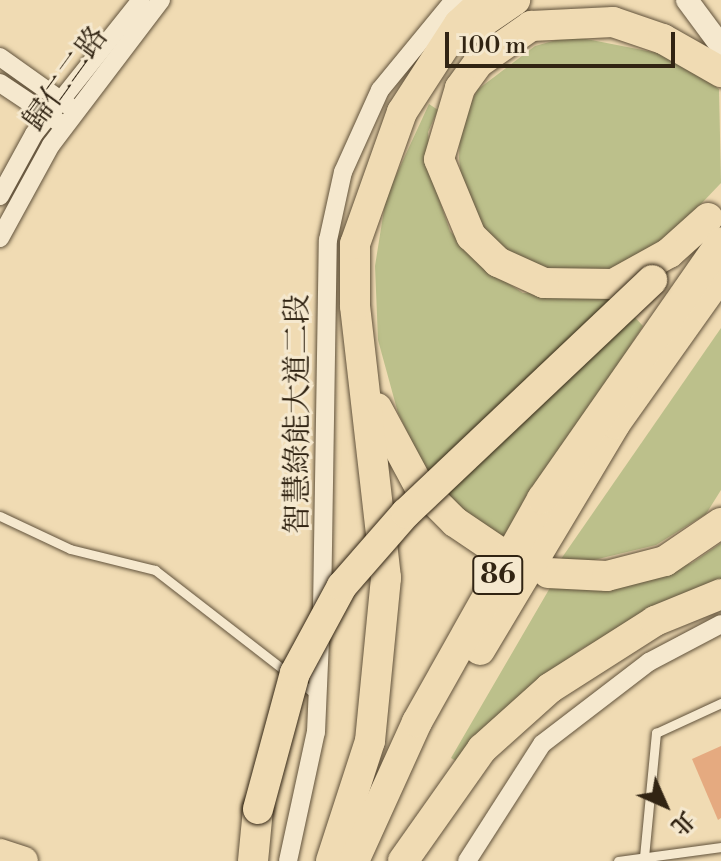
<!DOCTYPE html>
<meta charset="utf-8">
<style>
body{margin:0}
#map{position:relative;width:721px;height:861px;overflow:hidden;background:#f0dbb3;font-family:"Libre Bodoni","Noto Serif TC",serif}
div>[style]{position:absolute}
.green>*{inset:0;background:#bcc08b}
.building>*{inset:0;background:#e5aa80}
.roads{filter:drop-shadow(0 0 2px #61523b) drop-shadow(0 0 2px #61523b)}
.service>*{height:9px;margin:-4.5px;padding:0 4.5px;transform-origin:4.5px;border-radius:4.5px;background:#f5e8ce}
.minor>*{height:18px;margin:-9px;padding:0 9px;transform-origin:9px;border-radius:9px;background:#f5e8ce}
.tertiary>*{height:22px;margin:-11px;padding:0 11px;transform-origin:11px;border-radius:11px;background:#f5e8ce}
.primary>*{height:28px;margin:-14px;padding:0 14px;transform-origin:14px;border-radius:14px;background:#f0dbb3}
.trunk>*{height:30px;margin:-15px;padding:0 15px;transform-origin:15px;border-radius:15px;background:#f0dbb3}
.bridges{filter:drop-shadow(0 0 2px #312413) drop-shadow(0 0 2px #312413)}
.trunk-bridge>*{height:30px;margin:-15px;padding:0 15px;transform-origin:15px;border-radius:15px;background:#f0dbb3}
span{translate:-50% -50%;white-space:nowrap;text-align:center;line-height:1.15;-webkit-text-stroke:6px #f5e8ce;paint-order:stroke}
.shield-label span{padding:2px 6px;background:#f5e8ce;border:2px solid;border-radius:6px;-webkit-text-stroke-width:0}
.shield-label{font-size:28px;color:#312413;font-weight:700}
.street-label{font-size:30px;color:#312413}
.north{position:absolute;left:625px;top:765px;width:80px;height:80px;-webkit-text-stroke:6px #f5e8ce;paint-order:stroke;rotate:135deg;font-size:22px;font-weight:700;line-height:32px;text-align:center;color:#312413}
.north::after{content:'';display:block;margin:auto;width:28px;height:36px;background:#312413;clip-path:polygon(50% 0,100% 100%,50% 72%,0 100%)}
.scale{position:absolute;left:445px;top:32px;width:230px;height:36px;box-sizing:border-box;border:4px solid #312413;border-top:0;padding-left:10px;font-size:24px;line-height:28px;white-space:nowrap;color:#312413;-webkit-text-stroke:6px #f5e8ce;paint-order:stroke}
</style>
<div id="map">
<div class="green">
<i style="clip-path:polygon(571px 36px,673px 56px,719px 89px,721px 183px,657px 250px,623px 269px,569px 279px,520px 263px,483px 230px,463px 195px,459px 158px,460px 127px,477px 90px,535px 46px)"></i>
<i style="clip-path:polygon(429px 104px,438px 110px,428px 132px,432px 178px,450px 231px,486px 269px,523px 293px,610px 291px,643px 326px,505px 542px,446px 497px,423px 464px,398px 413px,378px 340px,375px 266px,386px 197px)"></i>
<i style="clip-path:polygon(721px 328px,721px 490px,706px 514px,656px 545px,594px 560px,561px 559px)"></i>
<i style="clip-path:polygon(721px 543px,721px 579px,581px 649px,458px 762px,451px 758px,551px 586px,611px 589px,692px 563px)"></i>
</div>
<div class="building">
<i style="clip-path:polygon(721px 746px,721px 818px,718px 820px,692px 759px)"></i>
</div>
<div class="roads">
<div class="service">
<i style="left:0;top:516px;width:77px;rotate:25.2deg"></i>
<i style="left:70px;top:549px;width:88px;rotate:13.9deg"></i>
<i style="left:155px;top:570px;width:204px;rotate:37.8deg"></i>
<i style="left:644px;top:857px;width:125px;rotate:-84.5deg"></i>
<i style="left:656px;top:733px;width:72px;rotate:-24.8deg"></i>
<i style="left:618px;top:861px;width:104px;rotate:-7.7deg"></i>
</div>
<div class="minor">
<i style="left:0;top:57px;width:85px;rotate:35.4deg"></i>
<i style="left:0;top:83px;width:69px;rotate:33.7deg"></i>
<i style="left:0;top:196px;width:71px;rotate:-61.3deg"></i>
<i style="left:34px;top:134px;width:171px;rotate:-51.4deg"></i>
<i style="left:0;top:238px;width:106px;rotate:-61.3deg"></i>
<i style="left:51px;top:145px;width:182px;rotate:-52.8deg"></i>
<i style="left:322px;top:610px;width:370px;rotate:-89.1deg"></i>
<i style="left:328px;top:240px;width:70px;rotate:-77.6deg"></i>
<i style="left:343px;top:172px;width:90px;rotate:-65.7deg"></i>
<i style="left:380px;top:90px;width:117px;rotate:-50.6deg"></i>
<i style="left:288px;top:861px;width:132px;rotate:-77.8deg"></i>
<i style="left:316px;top:732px;width:93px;rotate:-87.5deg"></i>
<i style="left:467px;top:861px;width:139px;rotate:-57.3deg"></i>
<i style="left:542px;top:744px;width:135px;rotate:-37.5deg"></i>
<i style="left:649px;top:662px;width:81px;rotate:-27.8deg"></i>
</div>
<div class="tertiary">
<i style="left:687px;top:0;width:57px;rotate:53.5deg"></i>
</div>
<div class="primary">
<i style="left:0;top:853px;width:25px;rotate:18deg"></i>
</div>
<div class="trunk">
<i style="left:474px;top:28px;width:50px;rotate:-34.3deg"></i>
<i style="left:708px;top:218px;width:52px;rotate:138.1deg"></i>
<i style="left:669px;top:253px;width:64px;rotate:151deg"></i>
<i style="left:613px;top:284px;width:69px;rotate:-179.2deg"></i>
<i style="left:544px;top:283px;width:51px;rotate:-155.5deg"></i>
<i style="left:498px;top:262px;width:37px;rotate:-136deg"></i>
<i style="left:471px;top:236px;width:83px;rotate:-112.6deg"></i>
<i style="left:439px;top:159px;width:74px;rotate:-73.5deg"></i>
<i style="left:460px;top:88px;width:31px;rotate:-54deg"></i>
<i style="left:478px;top:63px;width:65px;rotate:-34.9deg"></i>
<i style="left:531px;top:26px;width:82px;rotate:-2.8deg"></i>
<i style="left:613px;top:22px;width:53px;rotate:18.8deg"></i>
<i style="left:663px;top:39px;width:67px;rotate:29.6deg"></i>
<i style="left:377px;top:408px;width:89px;rotate:61.7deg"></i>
<i style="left:419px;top:486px;width:51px;rotate:45deg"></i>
<i style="left:455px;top:522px;width:59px;rotate:34deg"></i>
<i style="left:548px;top:573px;width:59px;rotate:2.9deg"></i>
<i style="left:607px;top:576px;width:60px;rotate:-14.5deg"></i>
<i style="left:665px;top:561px;width:68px;rotate:-34.2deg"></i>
<i style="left:480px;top:650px;width:263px;rotate:-59.1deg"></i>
<i style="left:615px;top:424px;width:183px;rotate:-54.6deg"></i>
<i style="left:253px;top:861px;width:52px;rotate:-84.5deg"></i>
<i style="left:331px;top:861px;width:126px;rotate:-72deg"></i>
<i style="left:370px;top:741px;width:164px;rotate:-84.4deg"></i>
<i style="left:386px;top:578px;width:274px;rotate:-96.5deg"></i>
<i style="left:355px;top:306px;width:62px;rotate:-90deg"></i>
<i style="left:355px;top:244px;width:140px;rotate:-70.4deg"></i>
<i style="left:402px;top:112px;width:105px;rotate:-57.1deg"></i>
<i style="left:459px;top:24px;width:35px;rotate:-43deg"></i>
<i style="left:354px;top:861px;width:153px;rotate:-65.6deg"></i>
<i style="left:417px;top:722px;width:256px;rotate:-60.7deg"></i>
<i style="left:542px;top:499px;width:313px;rotate:-55.1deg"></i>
<i style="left:403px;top:861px;width:137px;rotate:-54.8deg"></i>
<i style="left:482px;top:749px;width:91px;rotate:-41.9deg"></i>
<i style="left:550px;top:688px;width:125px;rotate:-32.5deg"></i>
<i style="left:655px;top:621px;width:71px;rotate:-22.2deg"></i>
</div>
</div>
<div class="bridges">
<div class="trunk-bridge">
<i style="left:258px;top:809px;width:141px;rotate:-74.8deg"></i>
<i style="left:295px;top:673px;width:99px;rotate:-61.6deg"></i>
<i style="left:342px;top:586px;width:97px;rotate:-48.8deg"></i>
<i style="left:406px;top:513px;width:339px;rotate:-43.4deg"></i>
</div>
</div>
<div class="shield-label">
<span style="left:498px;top:575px">86</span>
</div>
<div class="street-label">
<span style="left:66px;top:79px;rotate:-54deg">歸仁二路</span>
<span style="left:298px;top:414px;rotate:-90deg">智慧綠能大道二段</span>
</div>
<div class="north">北</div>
<div class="scale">100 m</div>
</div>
